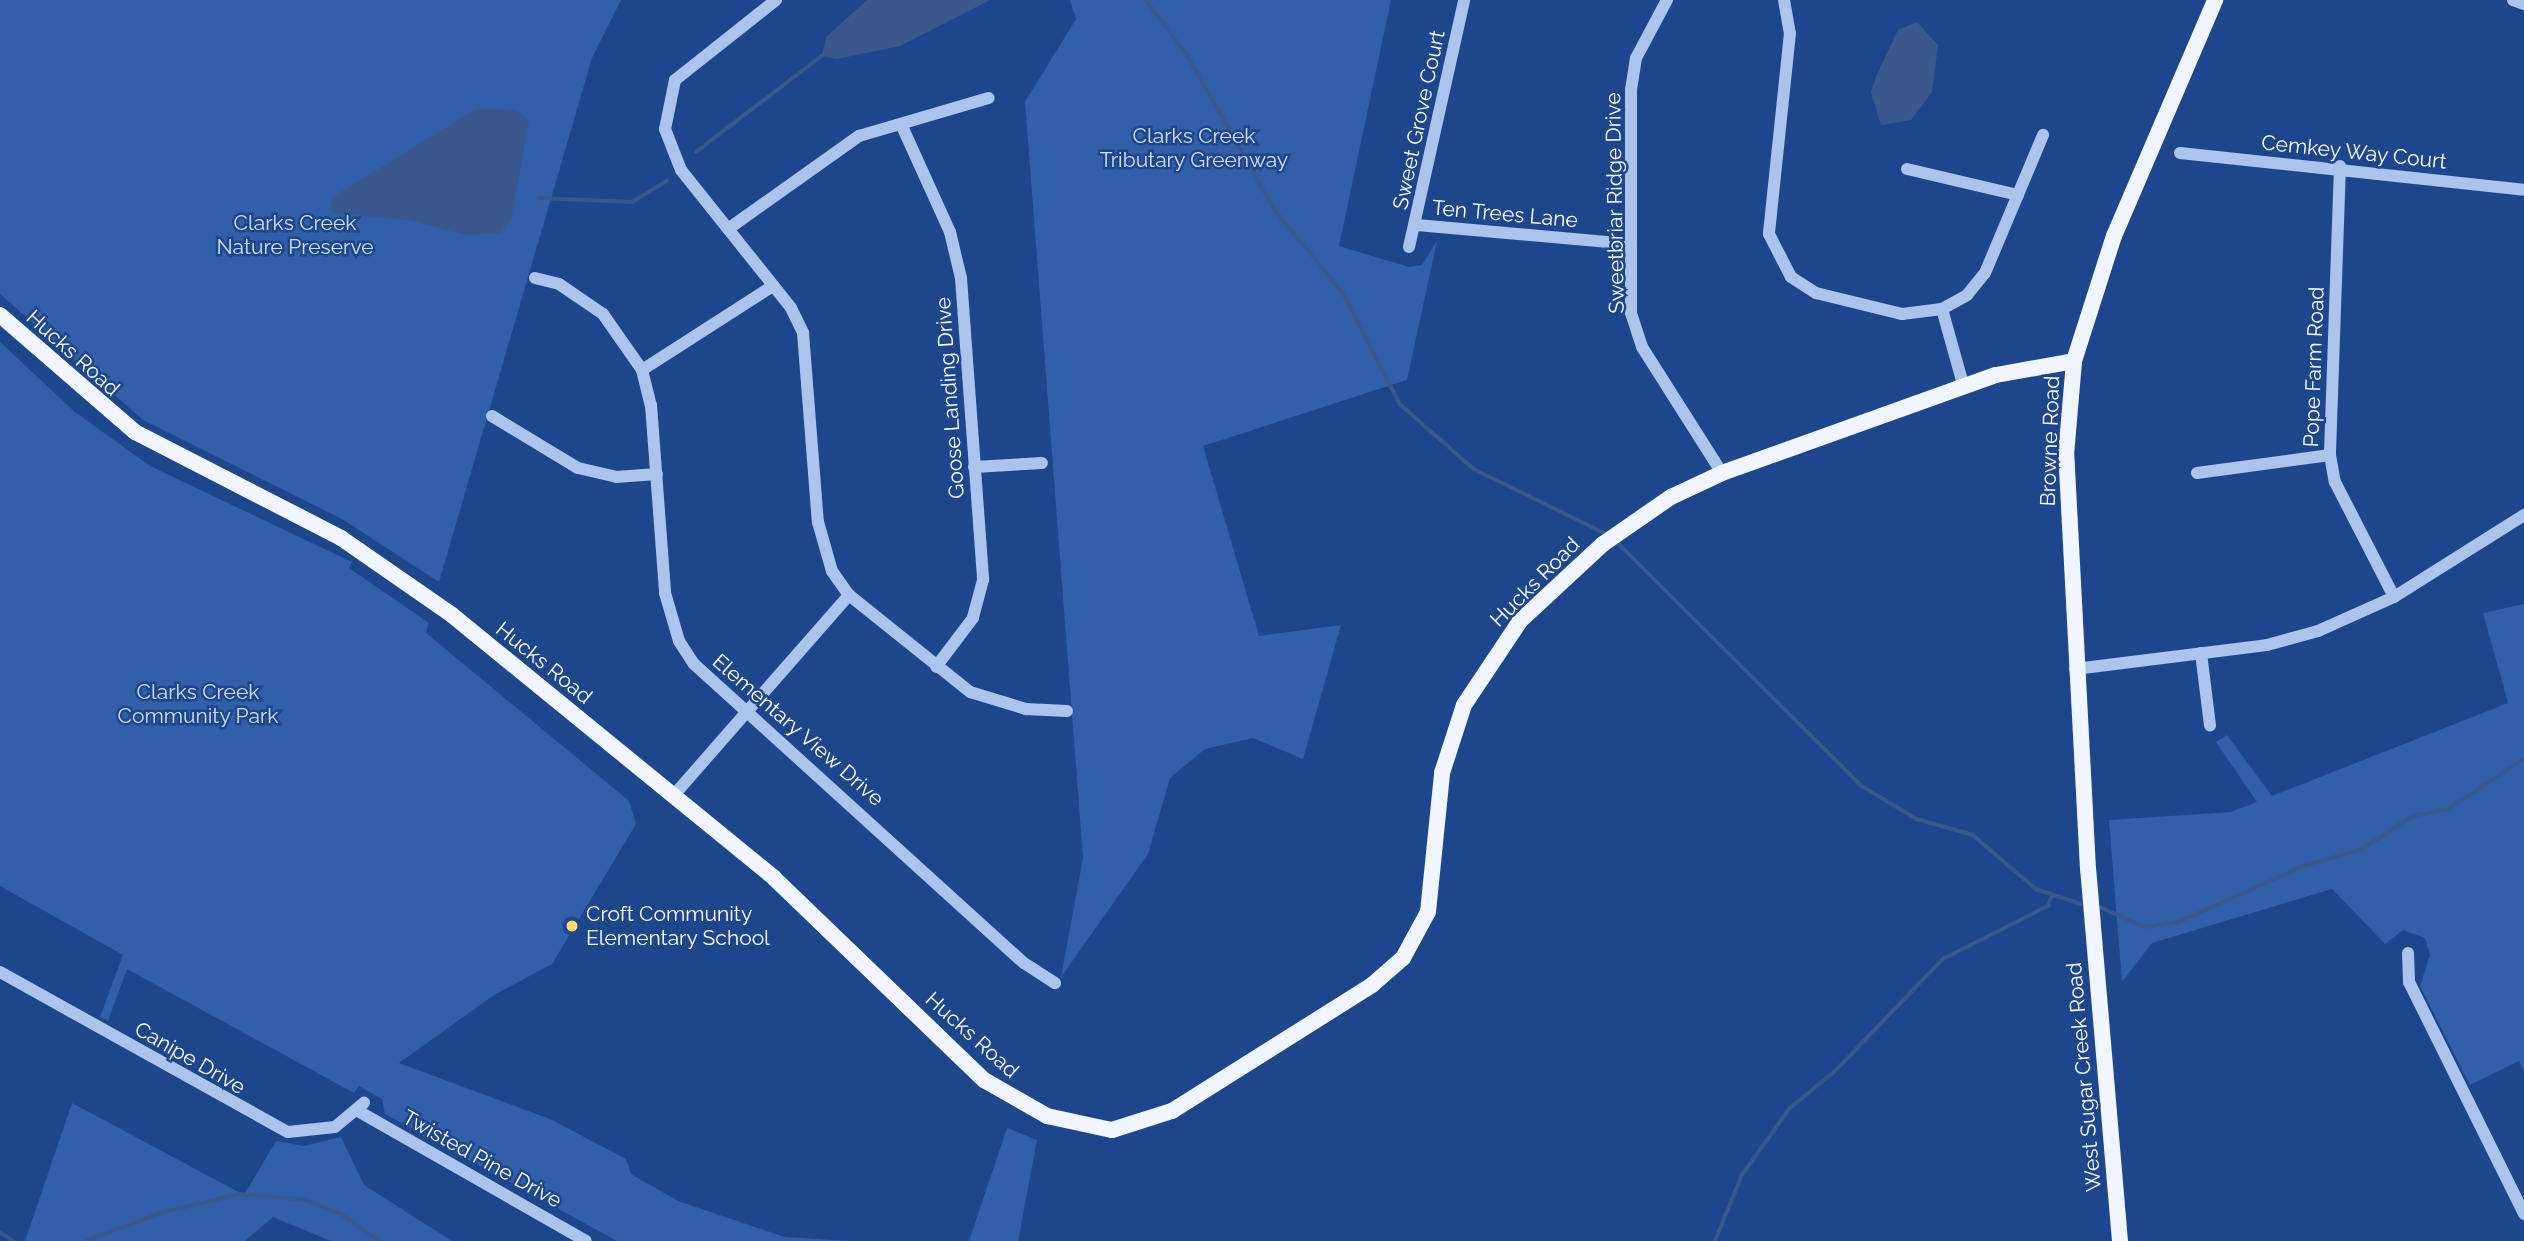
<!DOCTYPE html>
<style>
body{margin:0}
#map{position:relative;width:2524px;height:1241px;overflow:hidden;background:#1e468c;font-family:Raleway,sans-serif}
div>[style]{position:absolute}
.green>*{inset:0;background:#315faa}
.water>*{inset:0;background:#3b588c}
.stream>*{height:3.5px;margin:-1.75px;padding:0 1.75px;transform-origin:1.75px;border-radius:1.75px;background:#3b588c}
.minor>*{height:12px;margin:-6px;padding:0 6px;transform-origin:6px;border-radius:6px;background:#aac4ec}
.major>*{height:16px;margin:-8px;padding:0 8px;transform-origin:8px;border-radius:8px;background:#f0f5ff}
.dots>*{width:19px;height:19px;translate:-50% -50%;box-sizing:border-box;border:4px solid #1e468c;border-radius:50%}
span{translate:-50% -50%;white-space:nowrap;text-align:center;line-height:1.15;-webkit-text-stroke:5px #1e468c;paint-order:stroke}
.street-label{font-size:21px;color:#fff}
.park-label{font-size:21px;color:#d0e0f9}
.poi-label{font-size:21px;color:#fff}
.left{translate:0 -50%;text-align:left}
</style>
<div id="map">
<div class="green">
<i style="clip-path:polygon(0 0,621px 0,592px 58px,439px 582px,342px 519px,143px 420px,0 294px)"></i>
<i style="clip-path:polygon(1070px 0,1391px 0,1339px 246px,1409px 267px,1422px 265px,1437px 241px,1407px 380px,1203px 446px,1259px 636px,1341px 625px,1303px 759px,1253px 738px,1205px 749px,1170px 778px,1148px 854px,1061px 977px,1083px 858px,1025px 102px,1076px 19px)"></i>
<i style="clip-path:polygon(0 342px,75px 412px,150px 466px,352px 562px,349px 568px,429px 623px,426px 633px,629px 801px,636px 824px,552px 964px,494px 995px,399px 1063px,550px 1119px,626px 1159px,631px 1174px,678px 1201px,785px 1237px,850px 1241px,617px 1241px,385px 1114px,382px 1099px,359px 1086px,354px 1093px,127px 969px,108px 1021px,100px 1017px,123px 955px,0 886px)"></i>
<i style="clip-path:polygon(2524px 604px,2524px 1071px,2519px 1061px,2470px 1085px,2420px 986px,2430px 955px,2425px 938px,2403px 930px,2385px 944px,2332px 889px,2152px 943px,2122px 982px,2109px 820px,2231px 812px,2257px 802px,2216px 742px,2227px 735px,2272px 796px,2508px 703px,2483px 613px)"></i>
<i style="clip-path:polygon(72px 1103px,244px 1195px,276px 1141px,304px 1146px,341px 1137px,364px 1185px,452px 1241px,331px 1241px,273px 1217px,245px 1241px,25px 1241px)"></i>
<i style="clip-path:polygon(1007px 1128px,1037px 1140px,1018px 1241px,969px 1241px)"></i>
</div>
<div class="water">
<i style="clip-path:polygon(867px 0,990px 0,900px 46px,837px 59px,822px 56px,826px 37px)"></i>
<i style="clip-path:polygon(1917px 22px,1938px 45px,1932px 92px,1911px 120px,1881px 125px,1871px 92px,1877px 74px,1898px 30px)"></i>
<i style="clip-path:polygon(476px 109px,517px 110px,529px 121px,511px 220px,500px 233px,466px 235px,409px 220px,332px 213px,331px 198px)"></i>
</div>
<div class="stream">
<i style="left:1146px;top:0;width:70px;rotate:53.1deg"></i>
<i style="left:1188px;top:56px;width:177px;rotate:60.5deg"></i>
<i style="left:1275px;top:210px;width:109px;rotate:50.6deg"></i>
<i style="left:1344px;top:294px;width:123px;rotate:63deg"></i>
<i style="left:1400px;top:404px;width:98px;rotate:41.3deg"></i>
<i style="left:1474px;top:469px;width:149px;rotate:26.2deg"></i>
<i style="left:696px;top:152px;width:160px;rotate:-37.4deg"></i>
<i style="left:539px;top:198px;width:93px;rotate:2.5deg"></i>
<i style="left:632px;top:202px;width:41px;rotate:-31deg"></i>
<i style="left:1617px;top:542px;width:346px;rotate:44.9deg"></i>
<i style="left:1862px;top:786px;width:64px;rotate:31deg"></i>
<i style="left:1917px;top:819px;width:58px;rotate:15.9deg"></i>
<i style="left:1973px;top:835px;width:83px;rotate:40.6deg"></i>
<i style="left:2036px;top:889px;width:47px;rotate:18.4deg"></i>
<i style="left:2100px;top:907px;width:48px;rotate:24.4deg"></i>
<i style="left:2144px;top:927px;width:35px;rotate:-8deg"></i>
<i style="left:2179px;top:922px;width:139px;rotate:-24.2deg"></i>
<i style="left:2306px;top:865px;width:57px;rotate:-15.3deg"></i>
<i style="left:2361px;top:850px;width:62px;rotate:-33.2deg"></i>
<i style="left:2413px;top:816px;width:36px;rotate:-11deg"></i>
<i style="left:2448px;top:809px;width:91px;rotate:-33.3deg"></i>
<i style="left:0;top:1232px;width:16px;rotate:35deg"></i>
<i style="left:86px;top:1241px;width:83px;rotate:-20.4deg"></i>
<i style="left:164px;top:1212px;width:77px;rotate:-13.5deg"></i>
<i style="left:239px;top:1194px;width:67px;rotate:5.1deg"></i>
<i style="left:306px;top:1200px;width:38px;rotate:22deg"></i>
<i style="left:341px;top:1214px;width:47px;rotate:35.4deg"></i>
<i style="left:1715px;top:1241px;width:71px;rotate:-67.8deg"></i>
<i style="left:1742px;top:1175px;width:82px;rotate:-54.4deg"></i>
<i style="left:1790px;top:1108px;width:57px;rotate:-39.3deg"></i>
<i style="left:1834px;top:1072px;width:157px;rotate:-46deg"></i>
<i style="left:1943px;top:959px;width:118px;rotate:-26.8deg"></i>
<i style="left:2048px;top:906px;width:12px;rotate:-70deg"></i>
</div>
<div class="minor">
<i style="left:776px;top:0;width:129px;rotate:141.6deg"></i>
<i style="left:675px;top:80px;width:50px;rotate:101.5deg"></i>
<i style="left:665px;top:129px;width:44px;rotate:68.7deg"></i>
<i style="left:681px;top:170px;width:176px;rotate:51.4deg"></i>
<i style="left:791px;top:308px;width:28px;rotate:64deg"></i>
<i style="left:803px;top:333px;width:190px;rotate:85.5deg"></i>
<i style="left:818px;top:522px;width:51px;rotate:74.1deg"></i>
<i style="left:832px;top:571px;width:29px;rotate:55deg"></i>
<i style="left:849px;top:595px;width:155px;rotate:38.7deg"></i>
<i style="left:970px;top:692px;width:59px;rotate:16.9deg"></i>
<i style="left:1026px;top:709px;width:41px;rotate:2.8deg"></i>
<i style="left:1667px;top:0;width:66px;rotate:118.1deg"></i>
<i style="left:1636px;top:58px;width:32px;rotate:99deg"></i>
<i style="left:1631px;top:90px;width:223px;rotate:90deg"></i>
<i style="left:1631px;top:313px;width:36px;rotate:72deg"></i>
<i style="left:1642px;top:347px;width:149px;rotate:57.6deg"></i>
<i style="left:1784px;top:0;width:34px;rotate:80deg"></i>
<i style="left:1790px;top:33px;width:202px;rotate:96deg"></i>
<i style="left:1769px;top:234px;width:48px;rotate:62.9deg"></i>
<i style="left:1791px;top:277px;width:30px;rotate:33deg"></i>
<i style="left:1816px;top:293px;width:89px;rotate:13.7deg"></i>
<i style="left:1902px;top:314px;width:40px;rotate:-7.1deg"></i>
<i style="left:1942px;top:309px;width:29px;rotate:-29deg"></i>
<i style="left:1967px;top:295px;width:28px;rotate:-51deg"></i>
<i style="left:1985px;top:273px;width:150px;rotate:-67.2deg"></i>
<i style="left:2513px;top:0;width:12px;rotate:20deg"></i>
<i style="left:901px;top:124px;width:119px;rotate:65.6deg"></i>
<i style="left:950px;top:232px;width:47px;rotate:76.6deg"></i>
<i style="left:961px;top:278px;width:303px;rotate:85.8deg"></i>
<i style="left:983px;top:580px;width:39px;rotate:105deg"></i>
<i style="left:973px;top:618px;width:61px;rotate:127.1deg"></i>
<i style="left:2180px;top:153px;width:346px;rotate:6.1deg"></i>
<i style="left:2340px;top:166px;width:289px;rotate:92deg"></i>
<i style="left:2330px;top:455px;width:27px;rotate:80deg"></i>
<i style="left:2335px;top:482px;width:129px;rotate:62.8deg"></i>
<i style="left:1907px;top:169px;width:114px;rotate:13.2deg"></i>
<i style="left:1417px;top:225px;width:215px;rotate:5.1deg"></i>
<i style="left:728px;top:229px;width:161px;rotate:-35.4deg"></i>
<i style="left:859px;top:136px;width:135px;rotate:-16.3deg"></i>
<i style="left:1409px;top:247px;width:253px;rotate:-77.4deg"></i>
<i style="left:535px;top:278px;width:25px;rotate:14deg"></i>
<i style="left:559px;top:284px;width:53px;rotate:34.3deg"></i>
<i style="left:603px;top:314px;width:68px;rotate:55.1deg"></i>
<i style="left:642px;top:370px;width:36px;rotate:76deg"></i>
<i style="left:651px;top:405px;width:189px;rotate:85.7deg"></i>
<i style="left:665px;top:593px;width:50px;rotate:73.7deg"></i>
<i style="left:679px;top:641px;width:27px;rotate:57deg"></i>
<i style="left:694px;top:664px;width:445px;rotate:42.2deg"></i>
<i style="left:1024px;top:963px;width:37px;rotate:33deg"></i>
<i style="left:1942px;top:309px;width:82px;rotate:74.4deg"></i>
<i style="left:642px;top:370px;width:156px;rotate:-32.7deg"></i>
<i style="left:492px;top:416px;width:100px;rotate:31.2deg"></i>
<i style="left:578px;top:468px;width:39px;rotate:13deg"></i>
<i style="left:616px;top:477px;width:41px;rotate:-4.2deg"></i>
<i style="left:974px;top:467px;width:68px;rotate:-3.4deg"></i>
<i style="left:2197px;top:473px;width:134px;rotate:-7.7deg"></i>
<i style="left:2201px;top:653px;width:73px;rotate:82.9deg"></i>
<i style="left:2075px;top:669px;width:193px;rotate:-7.1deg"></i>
<i style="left:2267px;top:645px;width:53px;rotate:-15.4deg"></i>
<i style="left:2318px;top:631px;width:83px;rotate:-24.1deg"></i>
<i style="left:2394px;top:597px;width:154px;rotate:-32.2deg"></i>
<i style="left:674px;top:795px;width:266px;rotate:-48.8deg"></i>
<i style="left:2408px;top:953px;width:29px;rotate:88deg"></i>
<i style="left:2409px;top:982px;width:259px;rotate:63.6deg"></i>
<i style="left:0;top:972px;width:329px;rotate:29.1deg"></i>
<i style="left:288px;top:1132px;width:47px;rotate:-6.1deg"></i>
<i style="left:335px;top:1127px;width:38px;rotate:-40deg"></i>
<i style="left:358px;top:1111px;width:262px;rotate:29.7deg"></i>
</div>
<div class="major">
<i style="left:0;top:315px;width:179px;rotate:40.9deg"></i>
<i style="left:135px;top:432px;width:232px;rotate:27.2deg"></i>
<i style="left:341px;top:538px;width:135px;rotate:34.7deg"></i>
<i style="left:452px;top:615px;width:416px;rotate:39.2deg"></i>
<i style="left:774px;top:878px;width:291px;rotate:43.9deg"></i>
<i style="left:984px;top:1080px;width:73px;rotate:29.7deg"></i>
<i style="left:1047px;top:1116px;width:66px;rotate:12.2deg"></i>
<i style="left:1112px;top:1130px;width:63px;rotate:-17.6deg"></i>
<i style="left:1172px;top:1111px;width:236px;rotate:-32.2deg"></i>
<i style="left:1372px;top:985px;width:41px;rotate:-41.1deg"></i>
<i style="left:1403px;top:958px;width:52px;rotate:-61.5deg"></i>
<i style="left:1428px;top:912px;width:140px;rotate:-84.2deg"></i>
<i style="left:1442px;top:773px;width:71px;rotate:-72.1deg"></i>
<i style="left:1464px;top:705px;width:101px;rotate:-56.3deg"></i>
<i style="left:1520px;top:621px;width:113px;rotate:-42.9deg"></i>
<i style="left:1603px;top:544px;width:83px;rotate:-34.7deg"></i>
<i style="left:1671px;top:497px;width:56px;rotate:-25.2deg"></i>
<i style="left:1722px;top:473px;width:291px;rotate:-19.7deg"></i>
<i style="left:1996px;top:375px;width:79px;rotate:-10.2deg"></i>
<i style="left:2120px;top:1241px;width:373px;rotate:-94.9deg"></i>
<i style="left:2088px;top:869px;width:415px;rotate:-93deg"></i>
<i style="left:2066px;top:455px;width:94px;rotate:-85.1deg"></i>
<i style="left:2074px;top:361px;width:131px;rotate:-72.3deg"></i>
<i style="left:2114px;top:236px;width:257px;rotate:-66.8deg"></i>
</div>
<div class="dots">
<i style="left:572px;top:926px;background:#fbdb69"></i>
</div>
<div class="street-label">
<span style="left:1419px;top:120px;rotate:-78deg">Sweet Grove Court</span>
<span style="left:2354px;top:152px;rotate:6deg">Cemkey Way Court</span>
<span style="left:1615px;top:203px;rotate:-91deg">Sweetbriar Ridge Drive</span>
<span style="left:1505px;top:214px;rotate:5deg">Ten Trees Lane</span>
<span style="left:73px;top:353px;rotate:42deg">Hucks Road</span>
<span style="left:2314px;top:367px;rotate:-88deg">Pope Farm Road</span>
<span style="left:950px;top:398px;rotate:-94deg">Goose Landing Drive</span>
<span style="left:2050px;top:441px;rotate:-88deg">Browne Road</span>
<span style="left:1535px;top:582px;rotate:-45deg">Hucks Road</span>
<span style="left:544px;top:663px;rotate:39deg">Hucks Road</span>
<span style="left:798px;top:730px;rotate:41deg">Elementary View Drive</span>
<span style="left:972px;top:1035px;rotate:42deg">Hucks Road</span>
<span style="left:190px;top:1058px;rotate:30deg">Canipe Drive</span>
<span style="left:2084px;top:1077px;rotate:-95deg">West Sugar Creek Road</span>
<span style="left:482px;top:1159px;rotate:29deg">Twisted Pine Drive</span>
</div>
<div class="park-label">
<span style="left:1194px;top:148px">Clarks Creek<br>Tributary Greenway</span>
<span style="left:295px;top:235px">Clarks Creek<br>Nature Preserve</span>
<span style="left:198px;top:704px">Clarks Creek<br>Community Park</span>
</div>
<div class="poi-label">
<span class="left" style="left:586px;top:926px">Croft Community<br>Elementary School</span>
</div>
</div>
